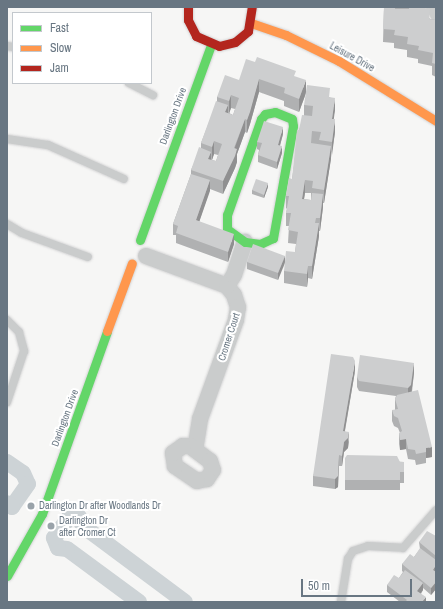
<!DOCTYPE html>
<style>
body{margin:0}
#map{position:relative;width:443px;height:609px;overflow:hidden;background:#f6f6f5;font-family:"Archivo Narrow",sans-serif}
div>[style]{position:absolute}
.canal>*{height:16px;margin:-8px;padding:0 8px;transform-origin:8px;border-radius:8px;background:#cdd3d6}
.roads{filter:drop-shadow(0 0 1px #d2d2d3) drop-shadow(0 0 1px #d2d2d3)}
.lane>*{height:8px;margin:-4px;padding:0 4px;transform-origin:4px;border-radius:4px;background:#cacccc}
.street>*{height:16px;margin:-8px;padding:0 8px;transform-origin:8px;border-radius:8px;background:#cacccc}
.fast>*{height:9px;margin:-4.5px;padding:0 4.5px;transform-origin:4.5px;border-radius:4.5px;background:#63d668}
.slow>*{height:9px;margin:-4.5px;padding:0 4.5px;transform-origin:4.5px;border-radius:4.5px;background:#ff974d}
.jam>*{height:9px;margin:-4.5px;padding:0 4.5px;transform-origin:4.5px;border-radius:4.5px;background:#b3261e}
.wall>*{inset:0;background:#b0b1b2}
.shaded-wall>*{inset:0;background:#909091}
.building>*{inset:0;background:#cdcecf}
.dots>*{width:11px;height:11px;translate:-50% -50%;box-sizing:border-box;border:2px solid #fff;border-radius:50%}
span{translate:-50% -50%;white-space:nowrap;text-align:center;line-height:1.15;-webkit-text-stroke:4px #fff;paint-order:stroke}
.street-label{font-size:10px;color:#687682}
.poi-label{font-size:10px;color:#687682}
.left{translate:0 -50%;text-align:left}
.frame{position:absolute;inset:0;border:8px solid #687682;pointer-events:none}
.legend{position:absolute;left:12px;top:12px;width:140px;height:72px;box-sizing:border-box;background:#fff;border:1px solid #c3c8cd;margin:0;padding:5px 7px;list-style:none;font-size:12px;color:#687682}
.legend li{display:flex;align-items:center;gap:8px;height:20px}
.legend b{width:20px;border:1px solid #c3c8cd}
.scale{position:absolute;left:301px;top:579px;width:111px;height:18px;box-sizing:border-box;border:2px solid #687682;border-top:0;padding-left:5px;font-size:12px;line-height:14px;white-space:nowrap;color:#687682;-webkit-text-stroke:3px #fff;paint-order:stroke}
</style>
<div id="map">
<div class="canal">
<i style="left:7px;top:462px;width:19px;rotate:35deg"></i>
<i style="left:23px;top:473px;width:12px;rotate:66deg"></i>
<i style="left:28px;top:484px;width:28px;rotate:125deg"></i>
<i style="left:12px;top:507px;width:6px;rotate:-141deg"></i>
<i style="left:139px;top:602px;width:89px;rotate:-143.6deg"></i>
<i style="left:67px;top:549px;width:9px;rotate:-174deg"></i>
<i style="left:58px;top:548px;width:11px;rotate:-112deg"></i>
<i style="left:54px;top:538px;width:27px;rotate:-54deg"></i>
<i style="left:70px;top:516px;width:9px;rotate:6deg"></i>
<i style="left:79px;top:517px;width:10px;rotate:66deg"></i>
<i style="left:83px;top:526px;width:127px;rotate:36.7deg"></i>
</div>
<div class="roads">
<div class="lane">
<i style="left:430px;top:7px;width:13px;rotate:63deg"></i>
<i style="left:7px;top:46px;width:6px;rotate:9deg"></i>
<i style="left:129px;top:83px;width:27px;rotate:27deg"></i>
<i style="left:7px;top:139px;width:41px;rotate:8.3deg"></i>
<i style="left:48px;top:145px;width:83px;rotate:24.1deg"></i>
<i style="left:7px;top:224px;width:17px;rotate:31deg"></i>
<i style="left:22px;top:233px;width:70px;rotate:20deg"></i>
<i style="left:7px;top:320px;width:17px;rotate:45deg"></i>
<i style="left:19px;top:332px;width:20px;rotate:75deg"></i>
<i style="left:24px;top:351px;width:54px;rotate:108.4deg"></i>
<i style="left:341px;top:602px;width:44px;rotate:-80.8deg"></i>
<i style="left:348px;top:559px;width:9px;rotate:-58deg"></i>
<i style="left:353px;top:551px;width:16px;rotate:-18deg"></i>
<i style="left:368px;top:546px;width:35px;rotate:3deg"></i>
<i style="left:403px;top:548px;width:50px;rotate:-49deg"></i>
</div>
<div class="street">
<i style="left:146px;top:256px;width:86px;rotate:20.3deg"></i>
<i style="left:227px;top:286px;width:11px;rotate:52deg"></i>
<i style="left:234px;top:295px;width:13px;rotate:72deg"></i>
<i style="left:238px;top:307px;width:13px;rotate:99deg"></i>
<i style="left:236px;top:320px;width:105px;rotate:110deg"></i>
<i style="left:200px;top:419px;width:31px;rotate:99deg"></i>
<i style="left:227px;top:286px;width:13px;rotate:-58deg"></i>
<i style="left:234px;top:275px;width:35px;rotate:-72deg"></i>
<i style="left:183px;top:446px;width:7px"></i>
<i style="left:190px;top:446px;width:25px;rotate:37deg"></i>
<i style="left:210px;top:461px;width:9px;rotate:72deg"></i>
<i style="left:213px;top:470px;width:11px;rotate:124deg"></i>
<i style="left:207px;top:479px;width:10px;rotate:169deg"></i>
<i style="left:197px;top:481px;width:27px;rotate:-146deg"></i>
<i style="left:175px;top:466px;width:13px;rotate:-99deg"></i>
<i style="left:173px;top:453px;width:12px;rotate:-35deg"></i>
</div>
<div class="fast">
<i style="left:275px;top:112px;width:18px;rotate:22deg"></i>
<i style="left:292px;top:119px;width:7px;rotate:82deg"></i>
<i style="left:293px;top:126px;width:114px;rotate:100.1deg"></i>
<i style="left:273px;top:238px;width:14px;rotate:155deg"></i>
<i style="left:260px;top:244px;width:15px;rotate:-172deg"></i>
<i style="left:245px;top:242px;width:22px;rotate:-144deg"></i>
<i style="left:227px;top:229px;width:14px;rotate:-90deg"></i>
<i style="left:227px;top:215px;width:102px;rotate:-70.5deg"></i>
<i style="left:261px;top:119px;width:6px;rotate:-51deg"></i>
<i style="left:265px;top:114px;width:10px;rotate:-11deg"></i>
<i style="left:140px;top:240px;width:208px;rotate:-70deg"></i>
<i style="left:7px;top:576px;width:71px;rotate:-60.6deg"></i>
<i style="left:42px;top:514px;width:194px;rotate:-70.4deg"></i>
</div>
<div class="slow">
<i style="left:251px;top:23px;width:37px;rotate:19deg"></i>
<i style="left:286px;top:35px;width:59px;rotate:26.1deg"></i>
<i style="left:339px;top:61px;width:114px;rotate:31.7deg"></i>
<i style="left:107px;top:331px;width:72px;rotate:-69.8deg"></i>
</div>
<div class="jam">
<i style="left:188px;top:7px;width:13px;rotate:90deg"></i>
<i style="left:188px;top:20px;width:18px;rotate:63deg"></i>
<i style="left:196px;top:36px;width:25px;rotate:23deg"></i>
<i style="left:219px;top:46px;width:16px;rotate:-14deg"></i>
<i style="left:235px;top:42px;width:17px;rotate:-40deg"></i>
<i style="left:248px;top:31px;width:24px;rotate:-81deg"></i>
</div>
</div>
<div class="wall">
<i style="clip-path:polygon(382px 7px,419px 7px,430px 19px,436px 20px,436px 77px,432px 75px,432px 66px,418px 63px,418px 59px,407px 57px,407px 50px,394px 48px,394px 43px,383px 42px,384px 8px)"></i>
<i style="clip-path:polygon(evenodd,296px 77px,306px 93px,299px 112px,284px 106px,284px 101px,259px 92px,250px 124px,247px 133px,245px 132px,237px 154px,237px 162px,235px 168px,223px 194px,210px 189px,199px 222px,234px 244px,228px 262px,176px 243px,176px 235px,173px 235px,173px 224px,191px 174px,191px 170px,201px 148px,201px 143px,217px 102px,217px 97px,239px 80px,296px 77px,231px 108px,235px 109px,233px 115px,229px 113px,231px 108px,296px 77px,214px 154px,218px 155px,216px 161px,212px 160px,214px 154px)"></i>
<i style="clip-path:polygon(evenodd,330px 97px,335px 110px,333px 119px,335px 132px,324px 203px,323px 203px,323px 207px,320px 231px,319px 231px,319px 236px,312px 279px,308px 278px,307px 287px,284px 283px,284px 271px,295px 252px,296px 244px,288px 243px,289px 226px,286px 226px,286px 213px,287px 209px,286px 208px,286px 196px,292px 179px,299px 130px,304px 115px,304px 105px,330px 97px,305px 193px,311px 193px,311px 200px,304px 199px,305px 193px)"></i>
<i style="clip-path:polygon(283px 134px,280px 146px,282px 153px,277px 169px,258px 162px,258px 155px,259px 150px,257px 149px,257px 142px)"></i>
<i style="clip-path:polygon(268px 187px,264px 198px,252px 194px,252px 190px)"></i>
<i style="clip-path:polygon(285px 256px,278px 280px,247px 269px,247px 262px)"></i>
<i style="clip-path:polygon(355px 371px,345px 431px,349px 442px,348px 448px,344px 452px,342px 466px,339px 466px,338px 487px,335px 489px,313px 486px,313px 476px)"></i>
<i style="clip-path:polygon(414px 373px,412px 392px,432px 457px,426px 458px,426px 463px,416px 465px,415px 460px,408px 459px,406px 449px,400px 450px,399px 444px,399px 433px,400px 433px,398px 428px,394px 426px,392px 421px,392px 410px,395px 410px,395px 399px,396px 396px,359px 391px,357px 387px,357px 377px)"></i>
<i style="clip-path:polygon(345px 458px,404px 462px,404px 483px,400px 483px,400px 490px,345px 490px)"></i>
<i style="clip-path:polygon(436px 536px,436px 589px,431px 595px,423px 588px,423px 590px,421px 594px,426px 602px,400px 602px,387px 592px,387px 585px,399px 578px,403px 572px,402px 571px,402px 564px,414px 557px,420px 549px,419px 542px)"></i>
</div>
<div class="shaded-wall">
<i style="clip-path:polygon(259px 79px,259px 92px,250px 124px,247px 133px,247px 120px)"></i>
<i style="clip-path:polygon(306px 80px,306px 93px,299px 112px,299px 99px)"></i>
<i style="clip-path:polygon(231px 95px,231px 108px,229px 114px,229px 101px)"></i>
<i style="clip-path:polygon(335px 98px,335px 110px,332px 132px,332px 119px)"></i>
<i style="clip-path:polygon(228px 105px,228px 118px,225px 112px)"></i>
<i style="clip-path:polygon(245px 119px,245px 132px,237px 154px,237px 162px,235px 168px,223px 194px,223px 181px)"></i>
<i style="clip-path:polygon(335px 119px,335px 132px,332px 155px,332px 142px)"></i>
<i style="clip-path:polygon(283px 127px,283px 134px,278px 152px,278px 145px)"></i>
<i style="clip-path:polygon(214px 141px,214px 154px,212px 160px,212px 147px)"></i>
<i style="clip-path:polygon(282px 146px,282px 153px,277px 169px,277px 162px)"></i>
<i style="clip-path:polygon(331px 146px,331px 159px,324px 203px,324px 190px)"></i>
<i style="clip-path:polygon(211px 152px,211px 164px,208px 159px)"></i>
<i style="clip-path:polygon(210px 180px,210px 191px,196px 231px,196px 220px)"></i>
<i style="clip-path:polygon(305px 180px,305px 193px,302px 211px,302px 199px)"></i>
<i style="clip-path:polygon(268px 183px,268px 187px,264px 198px,264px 195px)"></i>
<i style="clip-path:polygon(323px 194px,323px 207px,320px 231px,320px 218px)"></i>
<i style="clip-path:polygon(319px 223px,319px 236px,312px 279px,312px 266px)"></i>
<i style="clip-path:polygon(234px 234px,234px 244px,228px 262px,228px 252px)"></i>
<i style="clip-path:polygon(285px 256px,285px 263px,278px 280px,278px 273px)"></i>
<i style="clip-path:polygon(308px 266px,308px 278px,307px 287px,307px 274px)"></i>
<i style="clip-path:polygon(355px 361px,355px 371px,343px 441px,343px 431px)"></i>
<i style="clip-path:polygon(414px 363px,414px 373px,411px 395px,408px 398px,408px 388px)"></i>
<i style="clip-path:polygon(349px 432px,348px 448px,344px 452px,342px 466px,342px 456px,344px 442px)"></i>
<i style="clip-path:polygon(406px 439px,406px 449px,400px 450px,400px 440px)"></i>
<i style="clip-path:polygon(432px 447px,432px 457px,426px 458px,426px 448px)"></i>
<i style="clip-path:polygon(339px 455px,338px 487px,335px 489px,335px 479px)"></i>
<i style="clip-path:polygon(436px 565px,436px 572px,433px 570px)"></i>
<i style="clip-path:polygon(436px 582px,436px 589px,431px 595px,431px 588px)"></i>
<i style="clip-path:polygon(423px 583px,423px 590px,417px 598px,417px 591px)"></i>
<i style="clip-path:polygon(426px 597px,426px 602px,422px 602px)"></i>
</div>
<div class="building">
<i style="clip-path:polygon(384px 7px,395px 7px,395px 9px,409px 9px,409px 7px,419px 7px,430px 9px,429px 19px,436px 20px,436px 64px,432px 63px,433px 53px,418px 50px,419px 46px,407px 44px,408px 37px,394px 35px,395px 30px,383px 29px)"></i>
<i style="clip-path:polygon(257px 57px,296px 71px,294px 76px,306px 80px,299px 99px,284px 93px,285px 88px,259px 79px,250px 112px,247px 120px,245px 119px,234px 148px,237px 149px,235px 156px,223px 181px,191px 170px,199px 147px,211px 152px,208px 159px,216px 161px,222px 144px,214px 141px,212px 147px,201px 143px,216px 101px,228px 105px,225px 112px,233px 115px,239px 98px,231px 95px,229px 101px,217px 97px,225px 75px,239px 80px,246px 59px,255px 62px)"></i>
<i style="clip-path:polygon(307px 85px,330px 88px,329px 97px,335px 98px,332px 119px,335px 119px,332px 142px,319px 140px,321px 132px,312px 131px,311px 143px,331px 146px,324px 190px,312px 188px,313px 181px,305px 180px,302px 199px,311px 200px,312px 193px,323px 194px,320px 218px,316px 218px,315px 223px,319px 223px,312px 266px,308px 266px,307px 274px,284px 271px,286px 251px,295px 252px,298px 232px,288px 230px,291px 213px,286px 213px,289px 196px,286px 196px,289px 178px,292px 179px,297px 130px,299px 130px,302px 115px,312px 116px,313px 106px,304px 105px)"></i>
<i style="clip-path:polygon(264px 121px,283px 127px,278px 145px,282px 146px,277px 162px,258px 155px,262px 143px,257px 142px)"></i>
<i style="clip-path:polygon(191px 174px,210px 180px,196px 220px,234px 234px,228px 252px,176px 233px,178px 226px,173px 224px)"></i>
<i style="clip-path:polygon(256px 179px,268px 183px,264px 195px,252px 190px)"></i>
<i style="clip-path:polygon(253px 244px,285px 256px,278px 273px,247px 262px)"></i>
<i style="clip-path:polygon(331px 354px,353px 357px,355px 361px,343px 431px,349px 432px,348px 438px,344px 442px,342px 456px,339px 455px,338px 476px,335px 479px,313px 476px)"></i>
<i style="clip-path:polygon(360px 355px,414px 363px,411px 385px,408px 388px,359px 381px,357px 377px)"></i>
<i style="clip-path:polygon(418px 390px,432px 447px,426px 448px,426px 452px,416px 454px,415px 450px,408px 449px,406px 439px,400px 440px,399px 433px,402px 431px,398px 418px,394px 416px,392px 410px,398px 409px,395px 399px,397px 395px)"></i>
<i style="clip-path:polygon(347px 455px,397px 456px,400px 462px,404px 462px,404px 472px,400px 472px,400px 480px,345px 480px,345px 458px)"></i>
<i style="clip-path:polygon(427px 531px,436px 536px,436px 556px,419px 542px)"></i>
<i style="clip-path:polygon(420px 548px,436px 560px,436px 565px,433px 570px,436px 572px,436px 582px,431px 588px,402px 564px,410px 554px,414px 557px)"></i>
<i style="clip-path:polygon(405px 570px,423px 583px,417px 591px,426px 597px,422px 602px,405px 602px,407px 600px,387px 585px,394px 575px,399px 578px)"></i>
<i style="clip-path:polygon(386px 601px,395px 602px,386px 602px)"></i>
</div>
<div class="dots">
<i style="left:31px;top:506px;background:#9aa3aa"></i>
<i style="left:51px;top:526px;background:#9aa3aa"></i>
</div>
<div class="street-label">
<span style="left:352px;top:57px;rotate:29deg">Leisure Drive</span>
<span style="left:173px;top:116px;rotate:-70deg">Darlington Drive</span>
<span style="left:229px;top:337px;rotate:-72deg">Cromer Court</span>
<span style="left:65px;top:418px;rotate:-70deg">Darlington Drive</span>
</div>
<div class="poi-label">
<span class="left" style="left:39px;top:506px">Darlington Dr after Woodlands Dr</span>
<span class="left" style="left:59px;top:526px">Darlington Dr<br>after Cromer Ct</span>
</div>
<div class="frame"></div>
<ul class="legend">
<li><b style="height:5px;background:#63d668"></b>Fast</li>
<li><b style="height:5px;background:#ff974d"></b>Slow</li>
<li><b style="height:5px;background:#b3261e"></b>Jam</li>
</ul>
<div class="scale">50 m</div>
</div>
